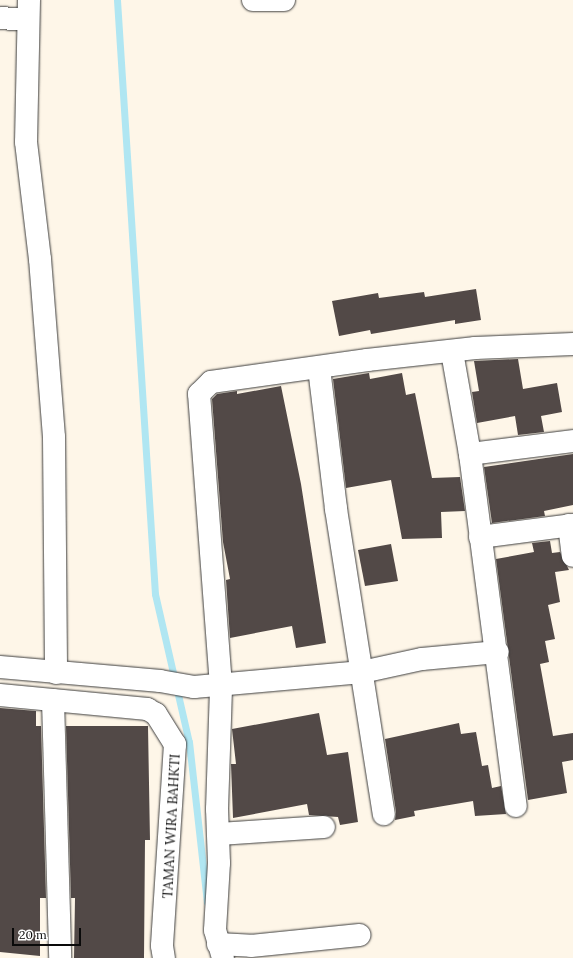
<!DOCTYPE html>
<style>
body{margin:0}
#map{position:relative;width:573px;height:958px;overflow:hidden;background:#fef6e8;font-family:Lora,serif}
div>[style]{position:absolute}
.stream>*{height:7px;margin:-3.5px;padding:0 3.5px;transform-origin:3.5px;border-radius:3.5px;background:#b0e6f2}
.building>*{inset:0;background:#524947}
.roads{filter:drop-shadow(0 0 1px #3d3d3d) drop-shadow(0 0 1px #3d3d3d)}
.street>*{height:22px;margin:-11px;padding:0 11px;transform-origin:11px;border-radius:11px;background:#fff}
span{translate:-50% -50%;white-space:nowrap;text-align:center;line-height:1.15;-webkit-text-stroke:4px #fff;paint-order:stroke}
.street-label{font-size:14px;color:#0a0a0a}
.scale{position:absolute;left:12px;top:928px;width:69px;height:18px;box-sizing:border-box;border:2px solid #0a0a0a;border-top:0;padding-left:5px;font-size:12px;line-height:14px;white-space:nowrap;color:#0a0a0a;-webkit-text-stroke:3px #fff;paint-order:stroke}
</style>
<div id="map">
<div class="stream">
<i style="left:117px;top:0;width:595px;rotate:86.34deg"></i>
<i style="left:155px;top:594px;width:152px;rotate:77.1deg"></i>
<i style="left:189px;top:742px;width:161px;rotate:83.6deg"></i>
</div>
<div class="building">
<i style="clip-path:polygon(476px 289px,481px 320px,455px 324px,455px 320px,371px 334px,370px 330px,339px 336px,332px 301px,378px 293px,379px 298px,424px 292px,425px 297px)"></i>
<i style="clip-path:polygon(518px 359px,523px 389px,557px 383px,562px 412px,541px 416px,544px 432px,518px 435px,515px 416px,477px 423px,472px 392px,479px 391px,474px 361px)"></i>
<i style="clip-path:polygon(369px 373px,370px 379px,402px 373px,406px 395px,415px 393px,432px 478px,460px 477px,465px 511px,441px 512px,442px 538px,402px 539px,391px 480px,346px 488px,333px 379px)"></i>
<i style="clip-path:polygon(281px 386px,301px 484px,326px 643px,296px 648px,292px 626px,230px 638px,226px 580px,230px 579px,223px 542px,212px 399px,217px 394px,237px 391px,237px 394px)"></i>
<i style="clip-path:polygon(573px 454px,573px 505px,544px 511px,545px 516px,492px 523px,484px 467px)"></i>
<i style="clip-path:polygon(550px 541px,552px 553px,560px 552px,569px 570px,555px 572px,560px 602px,548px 605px,555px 639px,545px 641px,549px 662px,540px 664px,553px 736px,573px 733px,573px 760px,562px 762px,567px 793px,528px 800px,496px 559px,534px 552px,532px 543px)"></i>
<i style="clip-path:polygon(391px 544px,398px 581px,365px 586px,358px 550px)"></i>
<i style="clip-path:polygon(0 708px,36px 711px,36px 726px,41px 726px,46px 898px,40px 898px,40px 956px,0 952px)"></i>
<i style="clip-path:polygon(319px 713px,327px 755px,348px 752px,358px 822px,340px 825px,338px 817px,309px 815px,307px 804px,233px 818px,231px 764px,236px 764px,232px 729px)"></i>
<i style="clip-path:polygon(459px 723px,461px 734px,476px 732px,482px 766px,488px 765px,492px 788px,501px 786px,506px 814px,475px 816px,473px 801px,414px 811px,415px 816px,395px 820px,396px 812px,385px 739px)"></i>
<i style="clip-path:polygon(66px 726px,148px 726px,150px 840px,145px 840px,144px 958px,74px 958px,75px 898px,71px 898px)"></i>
</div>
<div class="roads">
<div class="street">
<i style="left:29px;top:0;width:142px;rotate:91.2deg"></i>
<i style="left:26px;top:142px;width:118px;rotate:83.2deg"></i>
<i style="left:40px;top:259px;width:179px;rotate:85.5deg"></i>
<i style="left:54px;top:437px;width:236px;rotate:89.5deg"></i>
<i style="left:253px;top:0;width:31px"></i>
<i style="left:0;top:18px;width:26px;rotate:4deg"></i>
<i style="left:452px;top:352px;width:104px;rotate:80deg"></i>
<i style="left:470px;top:454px;width:355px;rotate:82.6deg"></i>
<i style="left:319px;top:368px;width:142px;rotate:83.1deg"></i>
<i style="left:336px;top:509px;width:309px;rotate:81.1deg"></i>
<i style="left:470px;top:454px;width:104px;rotate:-7.2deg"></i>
<i style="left:569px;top:525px;width:31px;rotate:83deg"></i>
<i style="left:480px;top:537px;width:94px;rotate:-7.4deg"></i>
<i style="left:0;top:667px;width:161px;rotate:5deg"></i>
<i style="left:160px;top:681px;width:35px;rotate:10deg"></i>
<i style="left:194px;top:687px;width:169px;rotate:-5.1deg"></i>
<i style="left:362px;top:672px;width:61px;rotate:-12.2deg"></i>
<i style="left:422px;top:659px;width:76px;rotate:-5.3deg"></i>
<i style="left:0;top:695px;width:148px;rotate:5.4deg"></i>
<i style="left:147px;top:709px;width:10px;rotate:29deg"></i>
<i style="left:156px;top:714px;width:36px;rotate:58deg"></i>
<i style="left:175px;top:744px;width:202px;rotate:93.7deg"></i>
<i style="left:162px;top:946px;width:12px;rotate:81deg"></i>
<i style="left:53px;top:700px;width:258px;rotate:88.4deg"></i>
<i style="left:219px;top:834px;width:105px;rotate:-3.8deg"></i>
<i style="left:218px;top:944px;width:33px;rotate:3deg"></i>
<i style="left:251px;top:946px;width:109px;rotate:-5.8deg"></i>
<i style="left:223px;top:958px;width:29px;rotate:-106deg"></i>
<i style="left:215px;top:930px;width:67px;rotate:-86.6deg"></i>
<i style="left:219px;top:863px;width:54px;rotate:-92.1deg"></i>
<i style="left:217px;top:809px;width:123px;rotate:-88.1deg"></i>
<i style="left:221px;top:686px;width:293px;rotate:-94.3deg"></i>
<i style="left:199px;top:394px;width:17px;rotate:-45deg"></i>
<i style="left:211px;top:382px;width:158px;rotate:-8deg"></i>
<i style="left:367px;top:360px;width:109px;rotate:-6.3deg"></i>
<i style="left:475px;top:348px;width:98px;rotate:-2.3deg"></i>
</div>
</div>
<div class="street-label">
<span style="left:171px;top:826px;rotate:-87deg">TAMAN WIRA BAHKTI</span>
</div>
<div class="scale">20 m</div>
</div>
